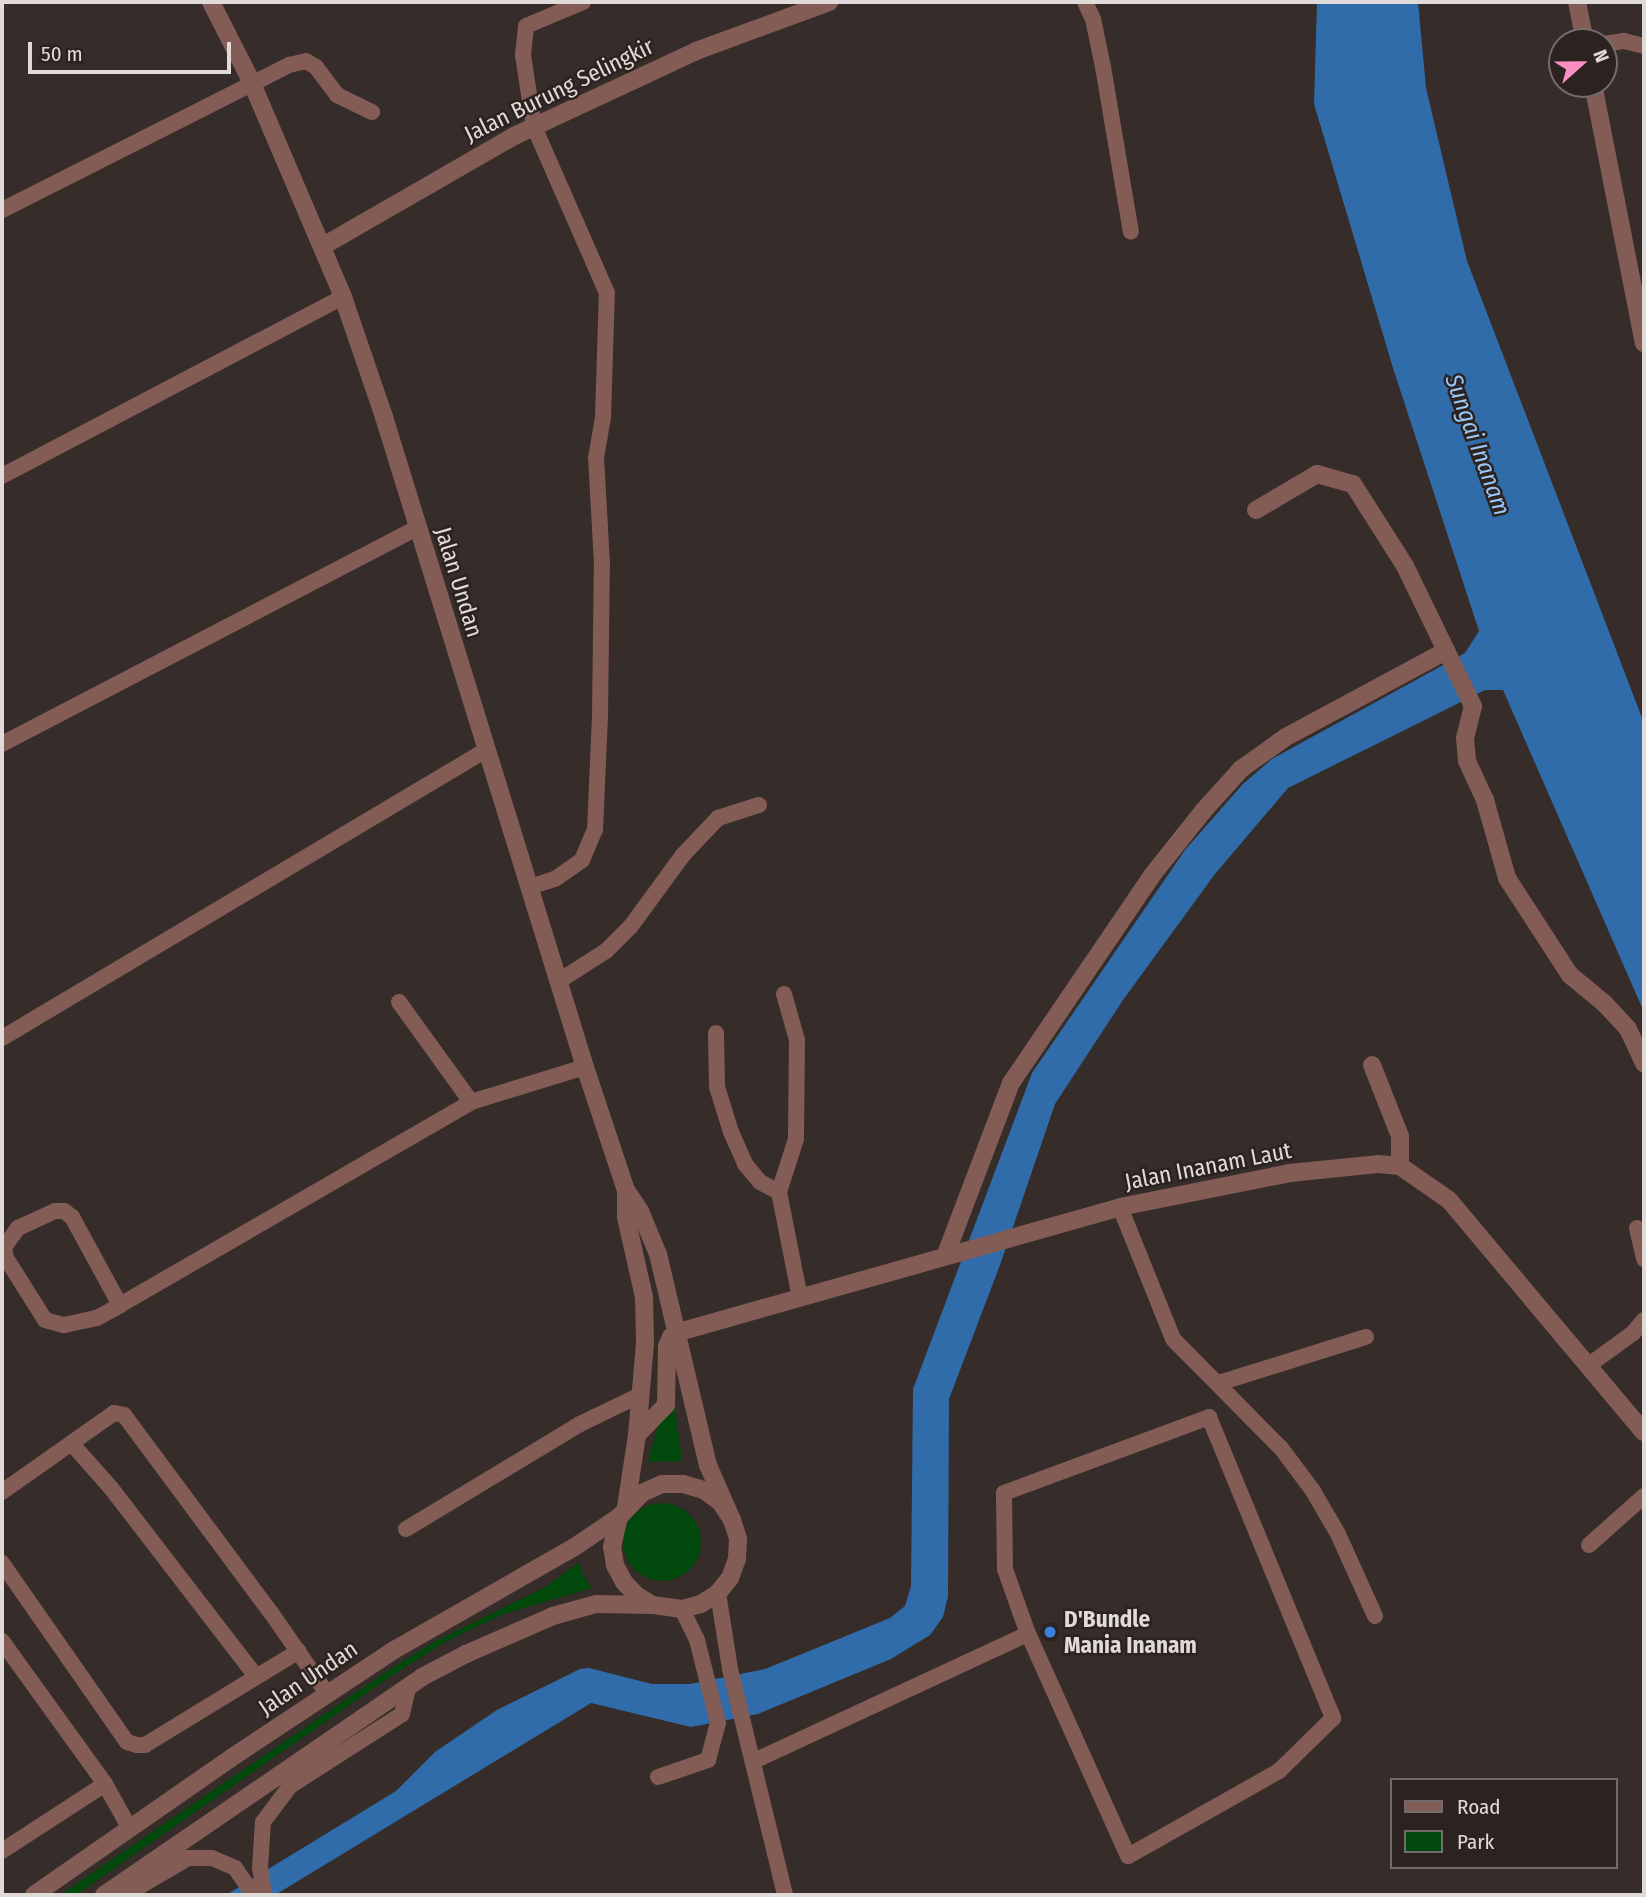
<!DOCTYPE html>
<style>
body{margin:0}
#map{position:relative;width:1646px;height:1897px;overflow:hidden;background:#362d2a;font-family:"Fira Sans Condensed",sans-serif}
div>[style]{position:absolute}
.green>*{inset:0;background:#00480b}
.round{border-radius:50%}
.water>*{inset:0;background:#306ca9}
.service>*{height:16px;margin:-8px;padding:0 8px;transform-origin:8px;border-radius:8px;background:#835c56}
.minor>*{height:18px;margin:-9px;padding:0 9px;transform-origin:9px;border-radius:9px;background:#835c56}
.tertiary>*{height:18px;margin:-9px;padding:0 9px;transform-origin:9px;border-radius:9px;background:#835c56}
.dots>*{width:19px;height:19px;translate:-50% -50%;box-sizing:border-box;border:4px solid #2c2320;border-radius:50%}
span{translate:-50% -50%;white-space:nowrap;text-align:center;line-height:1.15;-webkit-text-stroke:5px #2c2320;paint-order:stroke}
.street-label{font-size:23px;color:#e0dad8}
.poi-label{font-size:23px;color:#e0dad8;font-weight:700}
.left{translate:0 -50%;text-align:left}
.water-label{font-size:24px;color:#99c7fa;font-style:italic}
.frame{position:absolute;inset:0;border:4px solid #e0dad8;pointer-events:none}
.legend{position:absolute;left:1390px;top:1778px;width:228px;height:91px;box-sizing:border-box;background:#2c2320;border:2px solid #746c6a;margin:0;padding:9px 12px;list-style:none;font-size:21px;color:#e0dad8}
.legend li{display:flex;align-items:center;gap:14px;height:35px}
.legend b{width:35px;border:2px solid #746c6a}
.north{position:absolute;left:1548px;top:28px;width:70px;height:70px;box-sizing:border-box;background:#2c2320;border:2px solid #746c6a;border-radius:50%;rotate:69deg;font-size:19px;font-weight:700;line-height:28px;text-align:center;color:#e0dad8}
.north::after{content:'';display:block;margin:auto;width:24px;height:32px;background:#fb8fc4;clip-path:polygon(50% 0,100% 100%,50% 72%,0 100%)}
.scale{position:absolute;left:28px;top:42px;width:203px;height:32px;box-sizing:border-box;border:4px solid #e0dad8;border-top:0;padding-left:9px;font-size:21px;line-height:24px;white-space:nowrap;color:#e0dad8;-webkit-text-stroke:5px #2c2320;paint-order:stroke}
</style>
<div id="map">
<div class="green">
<i style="clip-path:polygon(668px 1355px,682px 1461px,648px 1462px,660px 1417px)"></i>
<i class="round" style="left:623px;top:1503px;width:78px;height:78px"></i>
<i style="clip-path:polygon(579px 1562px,582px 1574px,592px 1588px,504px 1614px,447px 1641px,390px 1677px,76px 1895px,60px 1895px,386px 1672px,432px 1643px,545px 1587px)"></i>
</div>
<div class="water">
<i style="clip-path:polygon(1317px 2px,1418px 2px,1426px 88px,1467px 261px,1644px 723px,1644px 1012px,1503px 690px,1485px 690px,1288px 788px,1215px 874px,1123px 1000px,1055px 1104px,1000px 1265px,949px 1399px,948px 1596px,943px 1617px,930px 1635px,891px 1659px,758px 1714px,691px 1727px,591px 1703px,275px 1895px,226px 1895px,396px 1791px,435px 1752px,497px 1710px,580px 1669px,589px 1668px,652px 1684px,690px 1684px,765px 1669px,890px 1618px,905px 1606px,911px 1586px,913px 1389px,1032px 1073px,1185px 850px,1243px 784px,1272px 759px,1465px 653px,1479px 631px,1393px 368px,1314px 104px)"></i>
</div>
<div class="service">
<i style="left:1085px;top:2px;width:19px;rotate:65deg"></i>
<i style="left:1093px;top:19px;width:49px;rotate:78.2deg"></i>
<i style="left:1103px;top:67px;width:167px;rotate:80.4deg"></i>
<i style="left:1604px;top:44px;width:20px;rotate:-9deg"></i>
<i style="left:1624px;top:41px;width:21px;rotate:14deg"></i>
<i style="left:2px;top:210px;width:322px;rotate:-26.8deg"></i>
<i style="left:289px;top:65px;width:17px;rotate:-13deg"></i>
<i style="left:306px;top:61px;width:12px;rotate:31deg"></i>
<i style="left:316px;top:67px;width:35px;rotate:53deg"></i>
<i style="left:337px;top:95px;width:39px;rotate:26deg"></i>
<i style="left:2px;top:476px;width:385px;rotate:-27.7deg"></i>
<i style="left:2px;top:744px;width:468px;rotate:-27.5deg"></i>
<i style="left:530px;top:887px;width:26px;rotate:-18deg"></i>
<i style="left:555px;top:879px;width:33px;rotate:-35deg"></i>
<i style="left:582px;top:860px;width:33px;rotate:-67deg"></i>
<i style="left:595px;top:830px;width:113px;rotate:-87.5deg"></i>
<i style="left:600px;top:717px;width:153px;rotate:-89.3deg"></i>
<i style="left:602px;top:564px;width:106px;rotate:-93.2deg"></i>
<i style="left:596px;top:458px;width:42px;rotate:-80.3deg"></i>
<i style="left:603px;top:417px;width:124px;rotate:-88.2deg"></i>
<i style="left:607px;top:293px;width:181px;rotate:-113.7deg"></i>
<i style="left:534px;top:127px;width:73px;rotate:-98.7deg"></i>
<i style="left:523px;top:55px;width:29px;rotate:-84deg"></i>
<i style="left:526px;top:26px;width:62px;rotate:-22.8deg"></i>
<i style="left:559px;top:981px;width:56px;rotate:-32.6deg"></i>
<i style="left:606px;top:951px;width:35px;rotate:-45deg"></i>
<i style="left:631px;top:926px;width:88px;rotate:-53.8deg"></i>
<i style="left:683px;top:855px;width:51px;rotate:-46.6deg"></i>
<i style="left:718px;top:818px;width:43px;rotate:-17.6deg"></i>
<i style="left:784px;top:994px;width:48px;rotate:74.2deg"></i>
<i style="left:797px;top:1040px;width:99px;rotate:90.6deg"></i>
<i style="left:796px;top:1139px;width:56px;rotate:107.8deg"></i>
<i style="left:779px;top:1192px;width:108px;rotate:78.8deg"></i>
<i style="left:399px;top:1002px;width:123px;rotate:54.2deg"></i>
<i style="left:716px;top:1033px;width:54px;rotate:88.9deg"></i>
<i style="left:717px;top:1087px;width:47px;rotate:72.7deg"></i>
<i style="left:731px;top:1132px;width:35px;rotate:66deg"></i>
<i style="left:745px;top:1164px;width:23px;rotate:50deg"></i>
<i style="left:760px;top:1182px;width:21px;rotate:28deg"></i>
<i style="left:2px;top:1038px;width:563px;rotate:-30.75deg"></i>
<i style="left:1120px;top:1207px;width:142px;rotate:68.1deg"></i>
<i style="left:1173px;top:1339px;width:153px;rotate:45.3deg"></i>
<i style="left:1281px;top:1448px;width:54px;rotate:53.3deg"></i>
<i style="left:1313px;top:1491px;width:50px;rotate:59.8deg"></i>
<i style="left:1338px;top:1534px;width:90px;rotate:65.7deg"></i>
<i style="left:1637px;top:1228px;width:32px;rotate:77deg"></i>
<i style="left:120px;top:1305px;width:100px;rotate:-118.6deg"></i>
<i style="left:72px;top:1217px;width:10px;rotate:-143deg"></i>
<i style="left:64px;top:1211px;width:9px;rotate:180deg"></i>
<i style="left:55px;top:1211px;width:41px;rotate:155.3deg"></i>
<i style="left:18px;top:1228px;width:24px;rotate:126deg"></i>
<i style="left:4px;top:1247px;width:11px;rotate:80deg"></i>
<i style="left:6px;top:1258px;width:73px;rotate:57.8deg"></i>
<i style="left:45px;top:1320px;width:20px;rotate:15deg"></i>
<i style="left:64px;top:1325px;width:34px;rotate:-12deg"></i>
<i style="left:97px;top:1318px;width:26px;rotate:-29deg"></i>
<i style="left:120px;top:1305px;width:405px;rotate:-30deg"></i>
<i style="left:471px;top:1102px;width:119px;rotate:-17.1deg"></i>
<i style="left:1589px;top:1365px;width:54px;rotate:-36deg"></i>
<i style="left:1633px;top:1333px;width:17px;rotate:-50deg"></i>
<i style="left:1219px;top:1383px;width:154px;rotate:-17.4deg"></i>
<i style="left:72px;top:1444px;width:59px;rotate:48.4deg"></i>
<i style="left:111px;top:1488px;width:237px;rotate:52.4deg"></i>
<i style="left:2px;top:1492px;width:137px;rotate:-35.2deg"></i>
<i style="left:114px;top:1413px;width:10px;rotate:11deg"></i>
<i style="left:124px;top:1415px;width:248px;rotate:53.4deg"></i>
<i style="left:272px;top:1614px;width:98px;rotate:55.3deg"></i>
<i style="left:406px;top:1529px;width:203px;rotate:-31.1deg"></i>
<i style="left:580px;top:1424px;width:67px;rotate:-25.8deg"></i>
<i style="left:1589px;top:1545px;width:74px;rotate:-41.7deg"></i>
<i style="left:2px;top:1563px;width:218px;rotate:55.1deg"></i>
<i style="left:127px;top:1742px;width:10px;rotate:17deg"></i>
<i style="left:137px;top:1745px;width:8px"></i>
<i style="left:145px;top:1745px;width:180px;rotate:-31.4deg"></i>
<i style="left:718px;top:1593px;width:77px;rotate:81deg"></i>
<i style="left:730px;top:1669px;width:233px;rotate:76.3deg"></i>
<i style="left:2px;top:1641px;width:176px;rotate:54.2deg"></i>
<i style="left:105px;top:1784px;width:123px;rotate:147deg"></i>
<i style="left:754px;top:1761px;width:302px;rotate:-24.9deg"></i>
<i style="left:1028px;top:1634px;width:69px;rotate:-109.5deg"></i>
<i style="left:1005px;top:1569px;width:76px;rotate:-90.8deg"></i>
<i style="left:1004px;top:1493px;width:219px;rotate:-20.3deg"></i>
<i style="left:1209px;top:1417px;width:326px;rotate:67.6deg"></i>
<i style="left:1333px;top:1718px;width:76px;rotate:135.5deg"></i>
<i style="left:1279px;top:1771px;width:173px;rotate:150.6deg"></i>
<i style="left:1128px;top:1856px;width:243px;rotate:-114.2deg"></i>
<i style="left:658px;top:1777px;width:53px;rotate:-18.8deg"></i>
<i style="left:708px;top:1760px;width:38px;rotate:-75deg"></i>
<i style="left:718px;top:1723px;width:86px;rotate:-104.2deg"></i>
<i style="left:697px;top:1640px;width:34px;rotate:-116deg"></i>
<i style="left:105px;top:1784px;width:51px;rotate:60.9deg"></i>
<i style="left:125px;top:1895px;width:73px;rotate:-30.4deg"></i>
<i style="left:188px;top:1858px;width:24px"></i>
<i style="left:212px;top:1858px;width:25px;rotate:23deg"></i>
<i style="left:235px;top:1868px;width:33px;rotate:55deg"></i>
<i style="left:264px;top:1895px;width:27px;rotate:-98deg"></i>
<i style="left:260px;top:1868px;width:46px;rotate:-86.3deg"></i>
<i style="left:263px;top:1822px;width:45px;rotate:-53.1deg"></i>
<i style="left:290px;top:1786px;width:133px;rotate:-32.7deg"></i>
<i style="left:402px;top:1714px;width:27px;rotate:-77deg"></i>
</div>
<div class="minor">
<i style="left:1577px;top:2px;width:41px;rotate:78.7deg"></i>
<i style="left:1593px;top:84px;width:264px;rotate:78.9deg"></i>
<i style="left:1256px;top:510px;width:71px;rotate:-30.5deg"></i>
<i style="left:1317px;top:474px;width:37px;rotate:16deg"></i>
<i style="left:1353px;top:484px;width:97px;rotate:57.6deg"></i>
<i style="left:1405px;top:566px;width:156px;rotate:64.1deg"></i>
<i style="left:1473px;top:706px;width:33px;rotate:104deg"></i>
<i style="left:1465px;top:738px;width:23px;rotate:85deg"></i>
<i style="left:1467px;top:761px;width:43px;rotate:65.2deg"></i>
<i style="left:1485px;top:800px;width:81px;rotate:74.2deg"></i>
<i style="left:1507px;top:878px;width:116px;rotate:57deg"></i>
<i style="left:1570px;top:975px;width:44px;rotate:39.5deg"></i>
<i style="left:1604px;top:1003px;width:35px;rotate:47deg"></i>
<i style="left:1628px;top:1029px;width:38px;rotate:65deg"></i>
<i style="left:1372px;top:1065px;width:76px;rotate:68.5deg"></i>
<i style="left:1400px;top:1136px;width:30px;rotate:90deg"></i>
<i style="left:946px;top:1254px;width:183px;rotate:-69.2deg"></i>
<i style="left:1011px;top:1083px;width:253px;rotate:-55.8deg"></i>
<i style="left:1153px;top:874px;width:82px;rotate:-51.4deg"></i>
<i style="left:1204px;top:810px;width:55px;rotate:-47.9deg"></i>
<i style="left:1241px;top:769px;width:55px;rotate:-35.4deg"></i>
<i style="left:1286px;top:737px;width:182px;rotate:-28.3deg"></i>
</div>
<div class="tertiary">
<i style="left:211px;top:2px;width:89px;rotate:63.1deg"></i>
<i style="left:251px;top:81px;width:235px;rotate:66.9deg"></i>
<i style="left:343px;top:297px;width:127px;rotate:71.1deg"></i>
<i style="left:384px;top:417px;width:680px;rotate:72.82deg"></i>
<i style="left:585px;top:1067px;width:130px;rotate:71.6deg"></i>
<i style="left:626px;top:1190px;width:25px;rotate:56deg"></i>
<i style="left:640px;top:1211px;width:47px;rotate:67.3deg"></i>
<i style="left:658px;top:1254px;width:217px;rotate:76.7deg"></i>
<i style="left:708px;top:1465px;width:60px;rotate:66.4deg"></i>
<i style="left:323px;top:246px;width:220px;rotate:-29.9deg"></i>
<i style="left:514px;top:136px;width:201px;rotate:-25deg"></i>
<i style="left:696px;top:51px;width:142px;rotate:-20.2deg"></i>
<i style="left:637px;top:1435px;width:42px;rotate:-46deg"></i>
<i style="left:666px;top:1405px;width:59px;rotate:-89deg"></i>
<i style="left:667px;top:1346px;width:10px;rotate:-66deg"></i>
<i style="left:671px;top:1337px;width:9px;rotate:-32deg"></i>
<i style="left:679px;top:1332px;width:458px;rotate:-15.8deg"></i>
<i style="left:1120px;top:1207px;width:173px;rotate:-11.3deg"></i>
<i style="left:1290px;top:1173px;width:88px;rotate:-5.8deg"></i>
<i style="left:1378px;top:1164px;width:22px;rotate:5deg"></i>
<i style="left:1400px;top:1166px;width:60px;rotate:34.8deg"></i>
<i style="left:1449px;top:1200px;width:303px;rotate:50deg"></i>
<i style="left:626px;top:1507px;width:73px;rotate:-81.3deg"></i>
<i style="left:637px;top:1435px;width:92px;rotate:-85deg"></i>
<i style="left:645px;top:1343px;width:46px;rotate:-91.2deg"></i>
<i style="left:644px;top:1297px;width:82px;rotate:-102.7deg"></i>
<i style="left:626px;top:1217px;width:27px;rotate:-90deg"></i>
<i style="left:34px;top:1895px;width:240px;rotate:-34.8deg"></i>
<i style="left:231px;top:1758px;width:196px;rotate:-33.5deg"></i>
<i style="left:394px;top:1650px;width:206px;rotate:-29.7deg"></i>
<i style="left:573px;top:1548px;width:55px;rotate:-34deg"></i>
<i style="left:619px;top:1517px;width:33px;rotate:-46deg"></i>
<i style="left:642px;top:1493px;width:22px;rotate:-24deg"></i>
<i style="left:662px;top:1484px;width:21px"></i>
<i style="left:683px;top:1484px;width:22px;rotate:16deg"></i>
<i style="left:704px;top:1490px;width:21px;rotate:37deg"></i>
<i style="left:721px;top:1503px;width:20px;rotate:57deg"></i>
<i style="left:732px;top:1520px;width:20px;rotate:72deg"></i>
<i style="left:738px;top:1539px;width:20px;rotate:93deg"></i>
<i style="left:737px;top:1559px;width:20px;rotate:110deg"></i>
<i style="left:730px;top:1578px;width:19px;rotate:129deg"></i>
<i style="left:718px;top:1593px;width:20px;rotate:147deg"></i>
<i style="left:701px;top:1604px;width:20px;rotate:165deg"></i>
<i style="left:682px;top:1609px;width:30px;rotate:-172deg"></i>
<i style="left:652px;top:1605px;width:19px;rotate:-148deg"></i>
<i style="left:636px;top:1595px;width:18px;rotate:-133deg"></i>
<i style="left:624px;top:1582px;width:19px;rotate:-118deg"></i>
<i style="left:615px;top:1565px;width:18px;rotate:-99deg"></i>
<i style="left:612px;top:1547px;width:31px;rotate:-77deg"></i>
<i style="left:104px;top:1895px;width:386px;rotate:-34.4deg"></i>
<i style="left:422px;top:1677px;width:50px;rotate:-27.6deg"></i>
<i style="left:466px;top:1654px;width:95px;rotate:-23.6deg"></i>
<i style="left:553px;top:1616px;width:45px;rotate:-15.6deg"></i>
<i style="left:596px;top:1604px;width:56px;rotate:1deg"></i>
</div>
<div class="dots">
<i style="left:1050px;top:1632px;background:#3f7fe0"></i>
</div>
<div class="street-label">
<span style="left:559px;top:90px;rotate:-26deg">Jalan Burung Selingkir</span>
<span style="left:459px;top:582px;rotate:73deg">Jalan Undan</span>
<span style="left:1208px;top:1166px;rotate:-11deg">Jalan Inanam Laut</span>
<span style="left:308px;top:1678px;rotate:-34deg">Jalan Undan</span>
</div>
<div class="poi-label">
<span class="left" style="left:1064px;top:1632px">D'Bundle<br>Mania Inanam</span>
</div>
<div class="water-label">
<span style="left:1477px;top:445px;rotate:70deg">Sungai Inanam</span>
</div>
<div class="frame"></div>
<ul class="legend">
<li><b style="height:9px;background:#835c56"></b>Road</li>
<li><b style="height:19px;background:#00480b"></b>Park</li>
</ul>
<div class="north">N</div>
<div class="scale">50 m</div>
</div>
